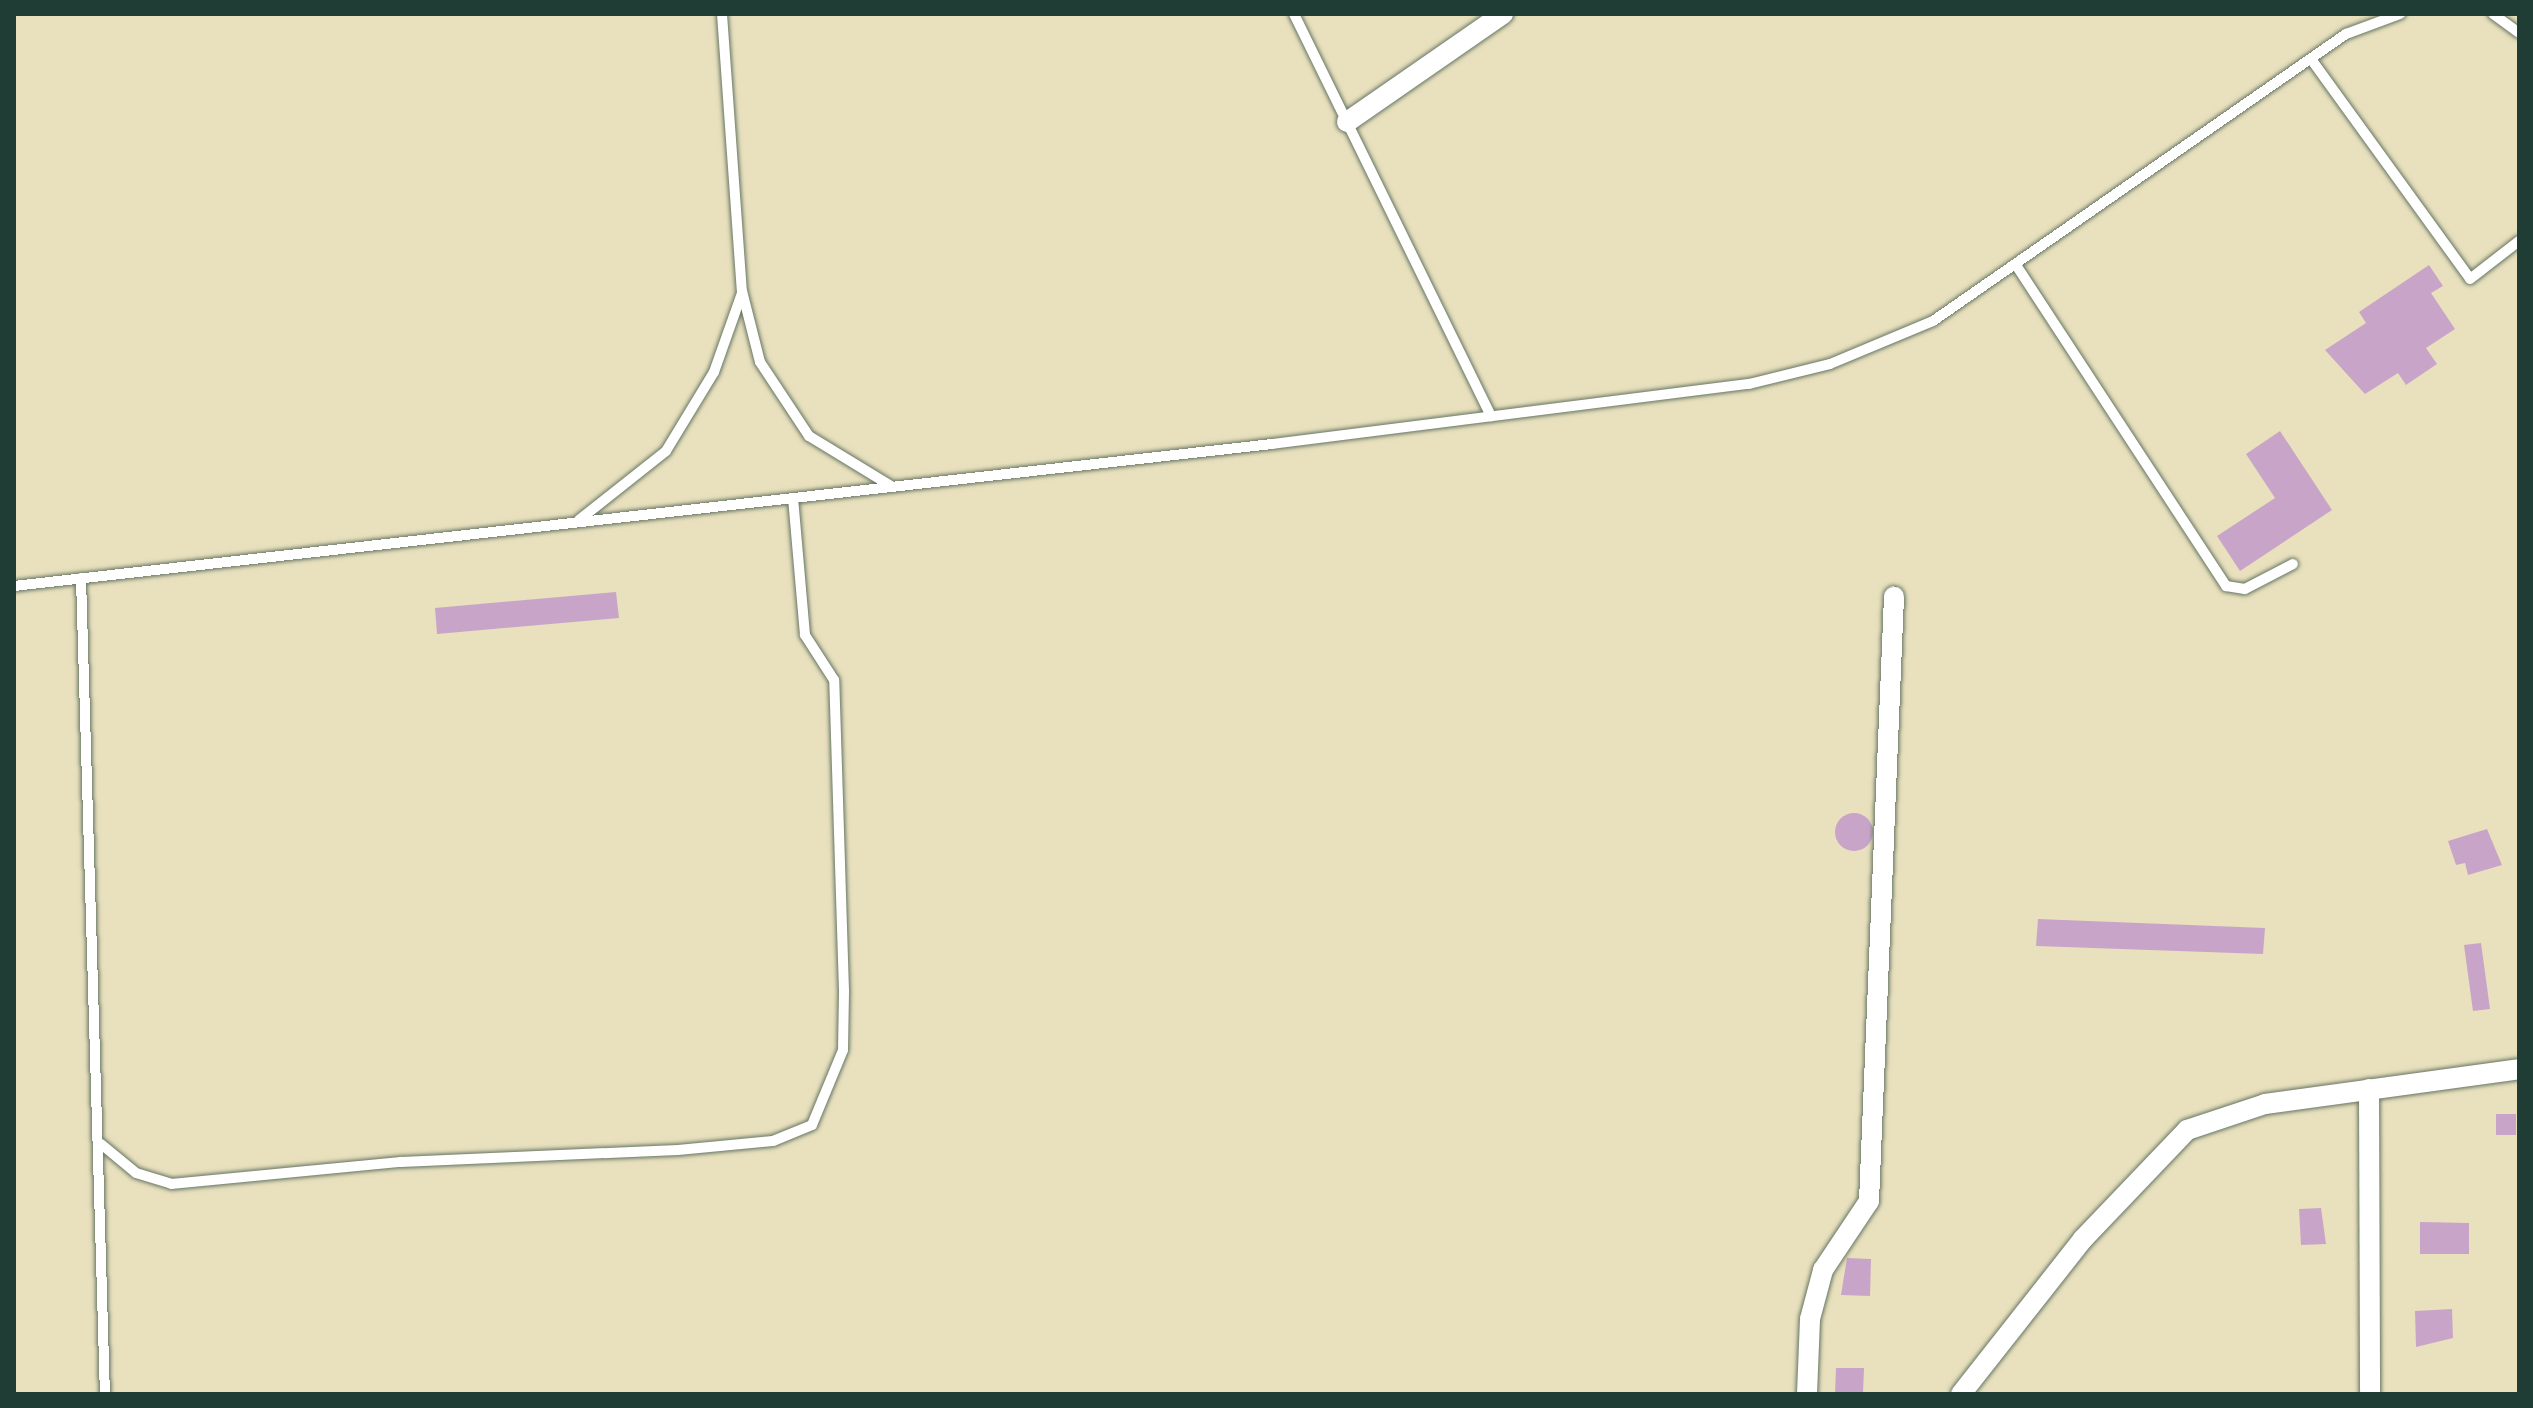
<!DOCTYPE html>
<style>
body{margin:0}
#map{position:relative;width:2533px;height:1408px;overflow:hidden;background:#e9e1be;font-family:Dekko,sans-serif}
div>[style]{position:absolute}
.building>*{inset:0;background:#c8a5c8}
.round{border-radius:50%}
.roads{filter:drop-shadow(0 0 2px #667664) drop-shadow(0 0 2px #667664)}
.service>*{height:10px;margin:-5px;padding:0 5px;transform-origin:5px;border-radius:5px;background:#fff}
.minor>*{height:20px;margin:-10px;padding:0 10px;transform-origin:10px;border-radius:10px;background:#fff}
span{translate:-50% -50%;white-space:nowrap;text-align:center;line-height:1.15;-webkit-text-stroke:6px #f7f3e8;paint-order:stroke}
.frame{position:absolute;inset:0;border:16px solid #1f3d34;pointer-events:none}
</style>
<div id="map">
<div class="building">
<i style="clip-path:polygon(2429px 265px,2443px 286px,2431px 293px,2455px 329px,2426px 348px,2437px 364px,2406px 385px,2398px 373px,2365px 394px,2325px 350px,2366px 323px,2359px 312px)"></i>
<i style="clip-path:polygon(2280px 431px,2332px 510px,2240px 571px,2217px 536px,2275px 498px,2246px 454px)"></i>
<i style="clip-path:polygon(616px 592px,619px 618px,437px 634px,435px 608px)"></i>
<i class="round" style="left:1835px;top:813px;width:38px;height:38px"></i>
<i style="clip-path:polygon(2487px 829px,2502px 865px,2468px 875px,2465px 863px,2456px 865px,2448px 841px)"></i>
<i style="clip-path:polygon(2038px 919px,2265px 928px,2263px 954px,2036px 946px)"></i>
<i style="clip-path:polygon(2481px 943px,2490px 1009px,2473px 1011px,2464px 945px)"></i>
<i style="clip-path:polygon(2496px 1114px,2516px 1114px,2516px 1135px,2496px 1135px)"></i>
<i style="clip-path:polygon(2321px 1208px,2326px 1244px,2301px 1245px,2299px 1209px)"></i>
<i style="clip-path:polygon(2420px 1222px,2469px 1223px,2469px 1254px,2420px 1254px)"></i>
<i style="clip-path:polygon(1847px 1258px,1871px 1259px,1870px 1296px,1841px 1295px)"></i>
<i style="clip-path:polygon(2452px 1309px,2453px 1338px,2416px 1347px,2415px 1311px)"></i>
<i style="clip-path:polygon(1836px 1368px,1864px 1368px,1863px 1394px,1835px 1394px)"></i>
</div>
<div class="roads">
<div class="service">
<i style="left:722px;top:14px;width:278px;rotate:85.9deg"></i>
<i style="left:742px;top:291px;width:73px;rotate:75.8deg"></i>
<i style="left:760px;top:362px;width:89px;rotate:56.5deg"></i>
<i style="left:809px;top:436px;width:98px;rotate:31.3deg"></i>
<i style="left:1294px;top:14px;width:448px;rotate:63.9deg"></i>
<i style="left:2493px;top:14px;width:32px;rotate:36deg"></i>
<i style="left:2311px;top:59px;width:271px;rotate:54.1deg"></i>
<i style="left:2470px;top:279px;width:62px;rotate:-37.8deg"></i>
<i style="left:2016px;top:265px;width:384px;rotate:56.8deg"></i>
<i style="left:2226px;top:586px;width:19px;rotate:9deg"></i>
<i style="left:2245px;top:589px;width:54px;rotate:-27.5deg"></i>
<i style="left:579px;top:520px;width:111px;rotate:-38.4deg"></i>
<i style="left:666px;top:451px;width:92px;rotate:-58.7deg"></i>
<i style="left:714px;top:372px;width:84px;rotate:-70.5deg"></i>
<i style="left:81px;top:578px;width:816px;rotate:88.32deg"></i>
<i style="left:14px;top:586px;width:1266px;rotate:-6.44deg"></i>
<i style="left:1272px;top:444px;width:481px;rotate:-7.2deg"></i>
<i style="left:1749px;top:384px;width:83px;rotate:-13.9deg"></i>
<i style="left:1830px;top:364px;width:112px;rotate:-22.7deg"></i>
<i style="left:1933px;top:321px;width:503px;rotate:-34.8deg"></i>
<i style="left:2346px;top:34px;width:58px;rotate:-20.3deg"></i>
<i style="left:101px;top:1144px;width:45px;rotate:39.6deg"></i>
<i style="left:136px;top:1173px;width:37px;rotate:17deg"></i>
<i style="left:171px;top:1184px;width:231px;rotate:-5.5deg"></i>
<i style="left:401px;top:1162px;width:277px;rotate:-2.5deg"></i>
<i style="left:678px;top:1150px;width:95px;rotate:-5.4deg"></i>
<i style="left:773px;top:1141px;width:42px;rotate:-22.3deg"></i>
<i style="left:812px;top:1125px;width:81px;rotate:-67.5deg"></i>
<i style="left:843px;top:1050px;width:59px;rotate:-89deg"></i>
<i style="left:844px;top:991px;width:311px;rotate:-91.8deg"></i>
<i style="left:834px;top:680px;width:54px;rotate:-122.8deg"></i>
<i style="left:805px;top:635px;width:137px;rotate:-95deg"></i>
</div>
<div class="minor">
<i style="left:1347px;top:122px;width:190px;rotate:-34.7deg"></i>
<i style="left:2369px;top:1089px;width:305px;rotate:89.8deg"></i>
<i style="left:1807px;top:1394px;width:75px;rotate:-87.7deg"></i>
<i style="left:1810px;top:1319px;width:51px;rotate:-75.1deg"></i>
<i style="left:1823px;top:1270px;width:83px;rotate:-56.3deg"></i>
<i style="left:1869px;top:1201px;width:605px;rotate:-87.63deg"></i>
<i style="left:1961px;top:1394px;width:197px;rotate:-51.8deg"></i>
<i style="left:2083px;top:1239px;width:151px;rotate:-46.3deg"></i>
<i style="left:2187px;top:1130px;width:82px;rotate:-18.4deg"></i>
<i style="left:2265px;top:1104px;width:256px;rotate:-7.8deg"></i>
</div>
</div>
<div class="frame"></div>
</div>
